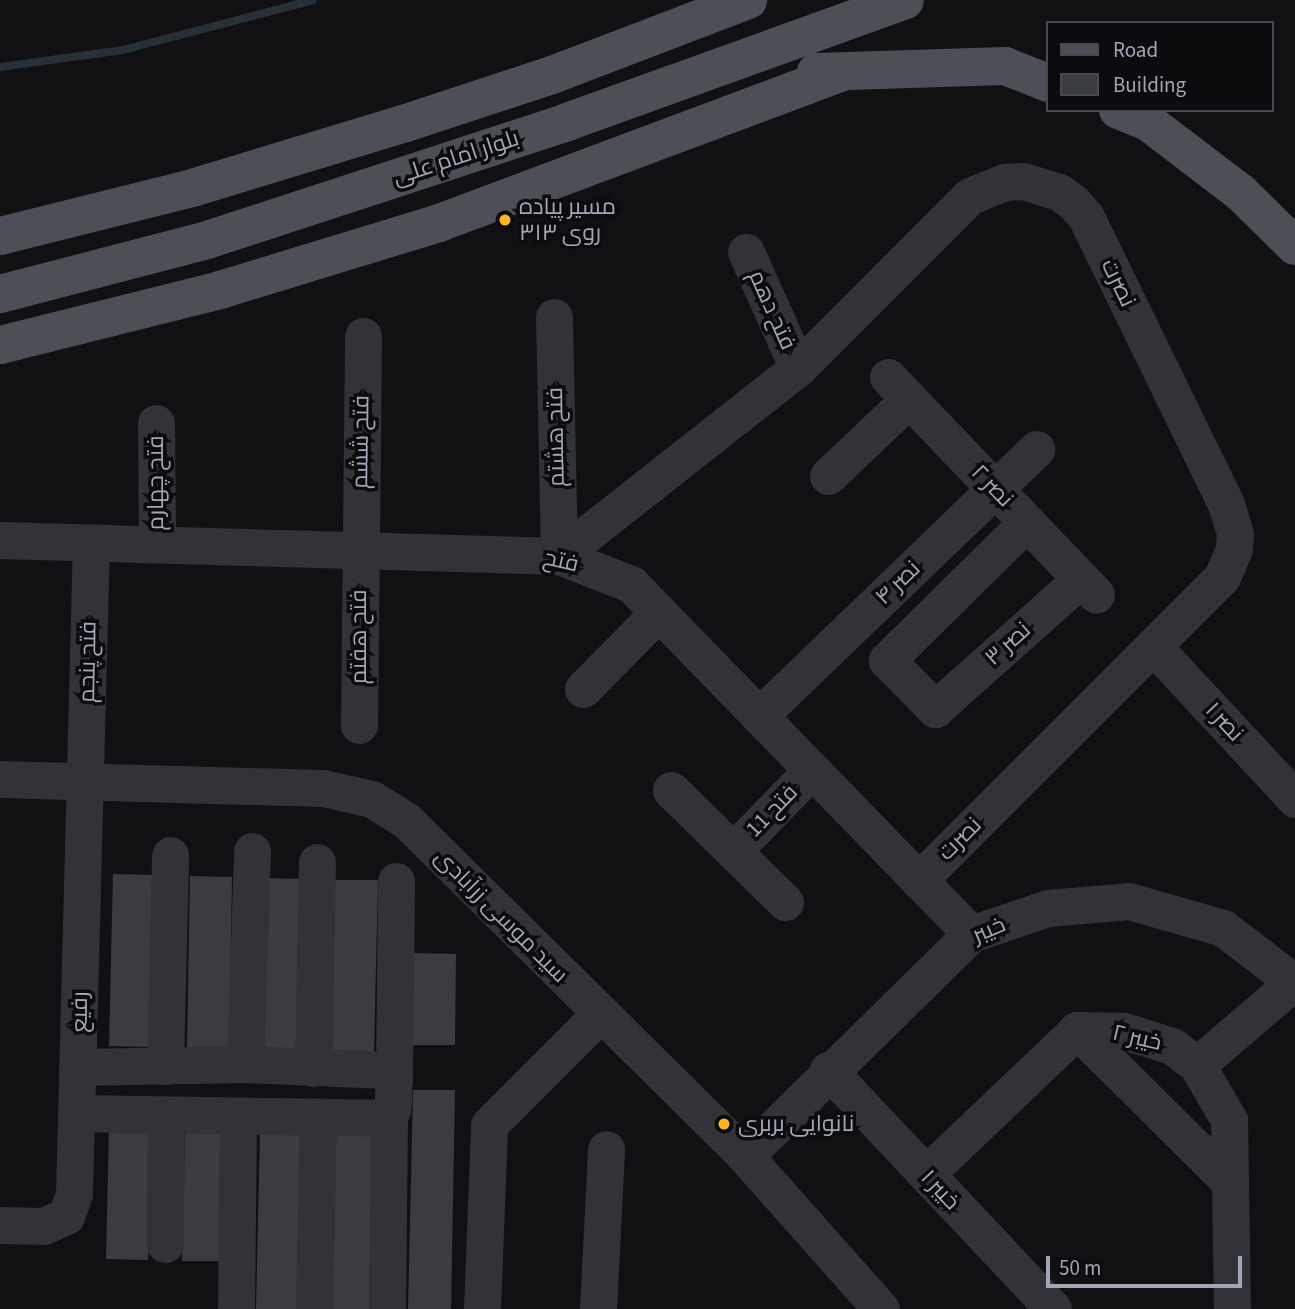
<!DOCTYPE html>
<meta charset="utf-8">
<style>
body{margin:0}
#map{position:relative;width:1295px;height:1309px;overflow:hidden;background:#111113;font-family:"Source Sans 3",Cairo,sans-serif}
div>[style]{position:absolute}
.stream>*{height:8px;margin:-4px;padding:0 4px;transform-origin:4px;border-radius:4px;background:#263037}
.building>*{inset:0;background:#3a3c41}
.minor>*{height:37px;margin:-18.5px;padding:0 18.5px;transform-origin:18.5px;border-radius:18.5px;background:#323338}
.major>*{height:38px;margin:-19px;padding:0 19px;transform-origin:19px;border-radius:19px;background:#4d4f57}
.dots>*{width:19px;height:19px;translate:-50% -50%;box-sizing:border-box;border:4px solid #0c0c0e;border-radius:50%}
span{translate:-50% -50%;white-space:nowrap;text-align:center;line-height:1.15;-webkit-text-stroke:7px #0c0c0e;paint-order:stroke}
.street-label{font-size:23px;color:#a1a7b5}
.poi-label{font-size:23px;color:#a1a7b5}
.left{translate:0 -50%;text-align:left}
.legend{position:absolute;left:1046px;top:21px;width:228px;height:91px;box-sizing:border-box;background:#0c0c0e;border:2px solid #484a51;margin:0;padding:9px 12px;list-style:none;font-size:21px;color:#a1a7b5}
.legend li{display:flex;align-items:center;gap:14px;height:35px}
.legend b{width:35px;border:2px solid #484a51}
.scale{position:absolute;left:1046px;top:1256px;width:196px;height:32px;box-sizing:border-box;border:4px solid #a1a7b5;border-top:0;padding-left:9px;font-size:21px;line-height:24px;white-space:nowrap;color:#a1a7b5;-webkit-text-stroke:5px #0c0c0e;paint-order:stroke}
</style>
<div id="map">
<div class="stream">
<i style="left:0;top:67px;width:124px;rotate:-7.9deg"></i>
<i style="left:123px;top:50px;width:196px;rotate:-14.7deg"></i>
</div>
<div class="building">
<i style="clip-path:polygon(113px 874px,155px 875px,152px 1047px,109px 1046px)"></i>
<i style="clip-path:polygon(190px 876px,232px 877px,229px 1049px,187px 1048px)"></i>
<i style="clip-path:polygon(262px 878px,304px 879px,301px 1052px,258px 1051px)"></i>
<i style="clip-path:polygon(335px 880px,378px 880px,374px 1053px,332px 1052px)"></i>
<i style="clip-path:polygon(414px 953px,456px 954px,455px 1045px,412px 1045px)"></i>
<i style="clip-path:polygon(413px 1090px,455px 1090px,451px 1309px,408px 1309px)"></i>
<i style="clip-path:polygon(109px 1129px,151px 1130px,148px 1260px,106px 1259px)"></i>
<i style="clip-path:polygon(185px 1130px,227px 1131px,225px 1261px,182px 1261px)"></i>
<i style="clip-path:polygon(260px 1133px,302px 1133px,299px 1309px,256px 1309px)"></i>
<i style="clip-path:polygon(333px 1134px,375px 1135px,371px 1309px,329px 1309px)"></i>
</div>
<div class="minor">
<i style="left:746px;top:252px;width:127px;rotate:65.9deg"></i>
<i style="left:554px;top:317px;width:239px;rotate:88.8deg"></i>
<i style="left:888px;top:377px;width:301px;rotate:46.3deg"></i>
<i style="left:156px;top:423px;width:121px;rotate:89.5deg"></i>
<i style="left:828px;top:476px;width:112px;rotate:-43.5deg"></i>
<i style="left:1027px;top:522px;width:197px;rotate:135.4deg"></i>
<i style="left:887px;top:660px;width:69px;rotate:45.6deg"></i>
<i style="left:935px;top:709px;width:195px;rotate:-41.7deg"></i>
<i style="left:0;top:540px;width:559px;rotate:1.64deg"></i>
<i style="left:559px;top:556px;width:77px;rotate:21.3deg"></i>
<i style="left:631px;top:584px;width:488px;rotate:45.8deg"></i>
<i style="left:559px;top:556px;width:304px;rotate:-38.2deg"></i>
<i style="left:798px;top:368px;width:243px;rotate:-45deg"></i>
<i style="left:970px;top:196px;width:38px;rotate:-22deg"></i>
<i style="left:1005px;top:182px;width:18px;rotate:-3deg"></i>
<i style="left:1023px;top:181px;width:38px;rotate:17deg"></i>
<i style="left:1059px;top:192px;width:19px;rotate:36deg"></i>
<i style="left:1074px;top:203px;width:18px;rotate:49deg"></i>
<i style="left:1086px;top:217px;width:319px;rotate:64deg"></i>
<i style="left:1226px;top:504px;width:31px;rotate:73deg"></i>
<i style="left:1235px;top:534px;width:15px;rotate:94deg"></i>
<i style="left:1234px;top:549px;width:30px;rotate:113deg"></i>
<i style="left:1222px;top:577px;width:429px;rotate:135deg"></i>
<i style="left:1153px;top:646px;width:209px;rotate:47.1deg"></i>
<i style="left:583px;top:689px;width:108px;rotate:-45.4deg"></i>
<i style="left:759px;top:716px;width:385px;rotate:-43.9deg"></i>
<i style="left:359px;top:725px;width:389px;rotate:-89.4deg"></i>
<i style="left:0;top:779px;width:323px;rotate:1.6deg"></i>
<i style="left:323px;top:788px;width:50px;rotate:12.7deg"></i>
<i style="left:372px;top:799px;width:40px;rotate:32deg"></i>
<i style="left:406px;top:820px;width:477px;rotate:44.7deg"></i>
<i style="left:745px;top:1156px;width:205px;rotate:48.4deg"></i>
<i style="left:671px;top:790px;width:160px;rotate:44.5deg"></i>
<i style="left:733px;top:851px;width:113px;rotate:-45.7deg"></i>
<i style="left:245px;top:1064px;width:213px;rotate:-88.1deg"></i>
<i style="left:1197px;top:1065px;width:128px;rotate:-40.6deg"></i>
<i style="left:165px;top:1066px;width:211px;rotate:-88.6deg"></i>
<i style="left:313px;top:1068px;width:206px;rotate:-88.9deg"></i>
<i style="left:828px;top:1070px;width:328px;rotate:46.7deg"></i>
<i style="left:394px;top:1077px;width:196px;rotate:-89.4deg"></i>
<i style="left:76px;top:1113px;width:307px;rotate:0.9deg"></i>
<i style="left:383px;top:1118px;width:12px;rotate:-42deg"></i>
<i style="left:392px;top:1110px;width:10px;rotate:-84deg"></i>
<i style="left:393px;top:1100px;width:23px;rotate:-88deg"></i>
<i style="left:394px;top:1077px;width:13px;rotate:-148deg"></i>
<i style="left:383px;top:1070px;width:138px;rotate:-177.5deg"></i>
<i style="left:245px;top:1064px;width:167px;rotate:179deg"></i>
<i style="left:745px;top:1156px;width:317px;rotate:-44.5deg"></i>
<i style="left:971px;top:934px;width:81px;rotate:-18.7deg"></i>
<i style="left:1048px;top:908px;width:81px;rotate:-4.9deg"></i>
<i style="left:1129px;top:901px;width:98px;rotate:16deg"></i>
<i style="left:1223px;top:928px;width:91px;rotate:37.4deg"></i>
<i style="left:926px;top:1174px;width:209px;rotate:-43.6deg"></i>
<i style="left:1230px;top:1182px;width:216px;rotate:-135.2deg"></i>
<i style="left:1077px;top:1030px;width:47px;rotate:1.2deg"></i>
<i style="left:1124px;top:1031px;width:50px;rotate:17.4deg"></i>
<i style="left:1172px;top:1046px;width:31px;rotate:37deg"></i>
<i style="left:1197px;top:1065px;width:64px;rotate:59.8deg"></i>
<i style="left:1229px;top:1120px;width:189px;rotate:89.1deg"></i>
<i style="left:0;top:1225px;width:43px;rotate:1.3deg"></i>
<i style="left:43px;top:1226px;width:25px;rotate:-23deg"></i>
<i style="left:66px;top:1216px;width:23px;rotate:-70deg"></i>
<i style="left:74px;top:1194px;width:652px;rotate:-88.51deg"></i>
<i style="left:165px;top:1244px;width:129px;rotate:-89.6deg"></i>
<i style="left:236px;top:1309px;width:193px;rotate:-89.4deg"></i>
<i style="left:314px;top:1309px;width:192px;rotate:-88.8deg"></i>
<i style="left:387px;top:1309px;width:195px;rotate:-89.4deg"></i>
<i style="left:482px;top:1309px;width:184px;rotate:-87.8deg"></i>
<i style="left:489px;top:1125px;width:156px;rotate:-45deg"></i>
<i style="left:598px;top:1309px;width:160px;rotate:-87.1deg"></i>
</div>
<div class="major">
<i style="left:816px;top:72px;width:189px;rotate:-1.8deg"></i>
<i style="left:1005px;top:66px;width:46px;rotate:21.6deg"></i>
<i style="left:1118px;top:110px;width:32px;rotate:22deg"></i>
<i style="left:1148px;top:122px;width:116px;rotate:37.3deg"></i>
<i style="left:1240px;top:192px;width:77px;rotate:44.5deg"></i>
<i style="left:0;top:236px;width:198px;rotate:-14deg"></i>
<i style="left:192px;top:188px;width:224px;rotate:-16.9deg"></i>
<i style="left:406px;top:123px;width:154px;rotate:-18.2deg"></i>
<i style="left:552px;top:75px;width:210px;rotate:-20.9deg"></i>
<i style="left:0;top:294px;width:214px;rotate:-14.6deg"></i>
<i style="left:207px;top:240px;width:379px;rotate:-18.1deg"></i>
<i style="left:567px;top:122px;width:359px;rotate:-19.8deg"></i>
<i style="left:0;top:345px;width:227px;rotate:-14deg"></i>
<i style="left:220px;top:290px;width:229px;rotate:-17deg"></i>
<i style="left:439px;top:223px;width:429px;rotate:-20.5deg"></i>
</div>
<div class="dots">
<i style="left:505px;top:220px;background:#ffb61d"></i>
<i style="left:724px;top:1124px;background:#ffb61d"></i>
</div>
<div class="street-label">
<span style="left:456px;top:158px;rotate:-18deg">بلوار امام علی</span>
<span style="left:1118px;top:283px;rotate:64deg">نصرت</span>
<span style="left:772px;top:310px;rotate:66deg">فتح دهم</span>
<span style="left:556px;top:437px;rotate:-91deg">فتح هشتم</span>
<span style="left:361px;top:442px;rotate:-89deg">فتح ششم</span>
<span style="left:156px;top:483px;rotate:-90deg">فتح چهارم</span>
<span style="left:992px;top:486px;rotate:46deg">نصر ۲</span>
<span style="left:561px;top:561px;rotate:13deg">فتح</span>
<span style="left:898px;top:583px;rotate:-44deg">نصر ۴</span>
<span style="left:359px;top:637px;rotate:-90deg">فتح هفتم</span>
<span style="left:1008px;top:644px;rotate:-42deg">نصر ۳</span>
<span style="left:88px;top:662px;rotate:-89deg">فتح پنجم</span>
<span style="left:1224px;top:722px;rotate:47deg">۱ نصر</span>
<span style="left:772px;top:811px;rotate:-46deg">فتح 11</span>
<span style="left:960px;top:839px;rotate:-45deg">نصرت</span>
<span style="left:501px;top:916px;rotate:45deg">سید موسی زرآبادی</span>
<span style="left:989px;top:930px;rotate:-23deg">خیبر</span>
<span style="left:80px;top:1012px;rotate:-89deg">رفیع</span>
<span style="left:1137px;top:1038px;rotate:13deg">خیبر ۲</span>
<span style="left:940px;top:1190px;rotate:47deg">خیبر ۱</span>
</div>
<div class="poi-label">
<span class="left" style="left:519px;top:220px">مسیر پیاده<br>روی ۳۱۳</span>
<span class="left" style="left:738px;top:1124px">نانوایی بربری</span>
</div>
<ul class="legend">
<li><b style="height:9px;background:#4d4f57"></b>Road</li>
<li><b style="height:19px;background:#3a3c41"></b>Building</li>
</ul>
<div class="scale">50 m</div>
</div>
